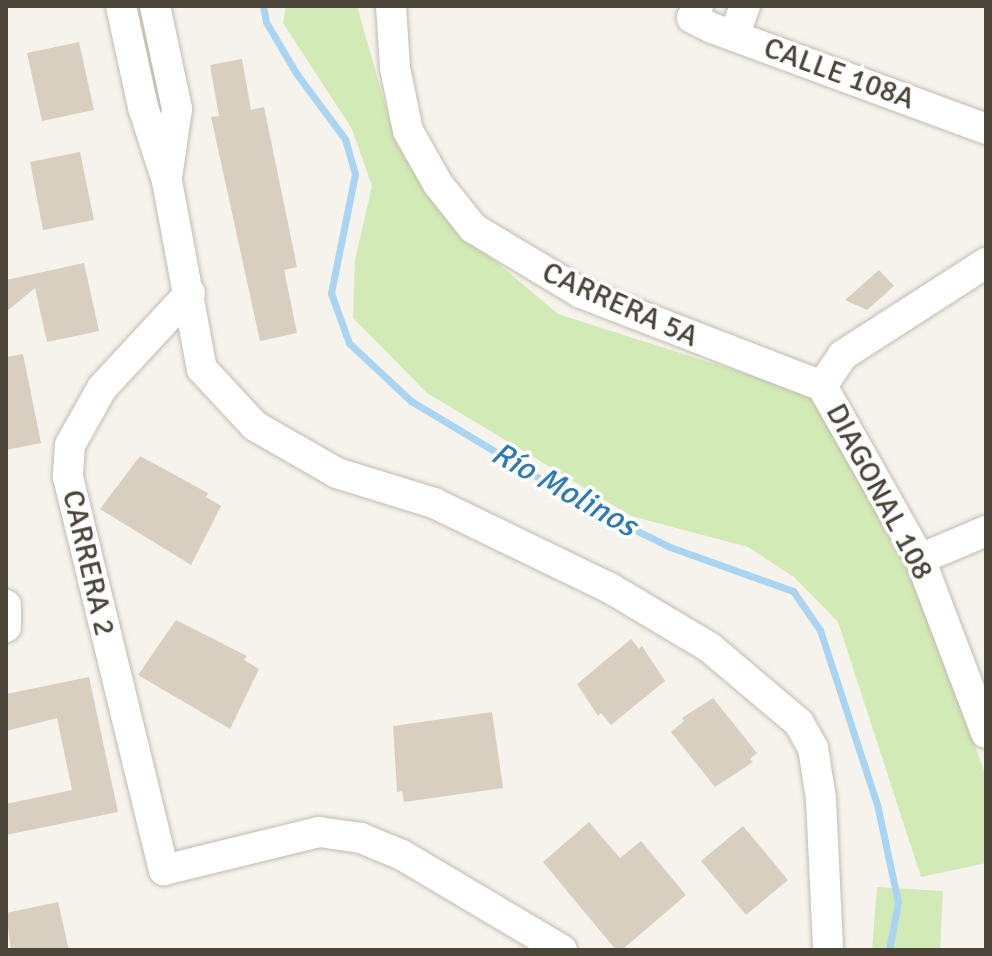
<!DOCTYPE html>
<meta charset="utf-8">
<style>
body{margin:0}
#map{position:relative;width:992px;height:956px;overflow:hidden;background:#f6f3ec;font-family:Signika,sans-serif}
div>[style]{position:absolute}
.green>*{inset:0;background:#d2eab5}
.stream>*{height:7px;margin:-3.5px;padding:0 3.5px;transform-origin:3.5px;border-radius:3.5px;background:#a9d4f2}
.building>*{inset:0;background:#d8cfc1}
.roads{filter:drop-shadow(0 0 2px #c2bbae) drop-shadow(0 0 2px #c2bbae)}
.minor>*{height:30px;margin:-15px;padding:0 15px;transform-origin:15px;border-radius:15px;background:#fff}
span{translate:-50% -50%;white-space:nowrap;text-align:center;line-height:1.15;-webkit-text-stroke:7px #fff;paint-order:stroke}
.street-label{font-size:30px;color:#4b4439}
.water-label{font-size:32px;color:#2e7ab2;font-style:italic}
.frame{position:absolute;inset:0;border:8px solid #4b4439;pointer-events:none}
</style>
<div id="map">
<div class="green">
<i style="clip-path:polygon(286px 6px,357px 6px,390px 122px,468px 238px,558px 314px,821px 398px,912px 574px,986px 776px,986px 863px,921px 877px,838px 622px,794px 577px,748px 547px,631px 516px,427px 393px,353px 318px,355px 260px,372px 186px,352px 129px,283px 23px)"></i>
<i style="clip-path:polygon(877px 887px,943px 891px,940px 950px,872px 950px)"></i>
</div>
<div class="stream">
<i style="left:263px;top:6px;width:16px;rotate:79deg"></i>
<i style="left:266px;top:22px;width:59px;rotate:59.5deg"></i>
<i style="left:296px;top:73px;width:82px;rotate:53.4deg"></i>
<i style="left:345px;top:139px;width:36px;rotate:74deg"></i>
<i style="left:355px;top:174px;width:121px;rotate:101.4deg"></i>
<i style="left:331px;top:293px;width:53px;rotate:70.2deg"></i>
<i style="left:349px;top:343px;width:85px;rotate:43.1deg"></i>
<i style="left:411px;top:401px;width:198px;rotate:31deg"></i>
<i style="left:581px;top:503px;width:99px;rotate:26.3deg"></i>
<i style="left:670px;top:547px;width:131px;rotate:19.7deg"></i>
<i style="left:793px;top:591px;width:47px;rotate:55.3deg"></i>
<i style="left:820px;top:630px;width:183px;rotate:71.9deg"></i>
<i style="left:877px;top:804px;width:100px;rotate:77.9deg"></i>
<i style="left:898px;top:902px;width:49px;rotate:100.6deg"></i>
</div>
<div class="building">
<i style="clip-path:polygon(79px 42px,94px 110px,42px 121px,27px 53px)"></i>
<i style="clip-path:polygon(242px 59px,251px 110px,264px 107px,297px 267px,284px 270px,297px 333px,260px 341px,211px 117px,219px 116px,210px 65px)"></i>
<i style="clip-path:polygon(80px 152px,94px 220px,43px 230px,30px 162px)"></i>
<i style="clip-path:polygon(84px 263px,99px 331px,47px 342px,35px 288px,6px 312px,6px 280px)"></i>
<i style="clip-path:polygon(879px 270px,894px 286px,867px 310px,845px 300px)"></i>
<i style="clip-path:polygon(23px 354px,41px 443px,6px 450px,6px 357px)"></i>
<i style="clip-path:polygon(140px 456px,208px 493px,206px 497px,221px 506px,191px 565px,100px 509px)"></i>
<i style="clip-path:polygon(176px 620px,247px 656px,244px 660px,259px 669px,230px 729px,138px 675px)"></i>
<i style="clip-path:polygon(631px 639px,639px 649px,642px 646px,665px 681px,611px 725px,601px 713px,598px 716px,577px 684px)"></i>
<i style="clip-path:polygon(89px 677px,118px 812px,6px 835px,6px 804px,72px 790px,57px 718px,6px 731px,6px 694px)"></i>
<i style="clip-path:polygon(713px 698px,757px 753px,750px 759px,753px 762px,715px 787px,671px 732px,684px 721px,682px 718px)"></i>
<i style="clip-path:polygon(492px 712px,503px 788px,404px 802px,402px 791px,397px 792px,393px 726px)"></i>
<i style="clip-path:polygon(589px 822px,620px 858px,641px 841px,686px 895px,622px 950px,616px 950px,543px 862px)"></i>
<i style="clip-path:polygon(743px 826px,788px 880px,746px 915px,701px 861px)"></i>
<i style="clip-path:polygon(58px 902px,69px 950px,11px 950px,6px 913px)"></i>
</div>
<div class="roads">
<div class="minor">
<i style="left:121px;top:6px;width:103px;rotate:77.7deg"></i>
<i style="left:143px;top:107px;width:78px;rotate:72deg"></i>
<i style="left:167px;top:181px;width:191px;rotate:79.5deg"></i>
<i style="left:202px;top:369px;width:78px;rotate:47.1deg"></i>
<i style="left:255px;top:426px;width:95px;rotate:29.8deg"></i>
<i style="left:337px;top:473px;width:102px;rotate:17.2deg"></i>
<i style="left:434px;top:503px;width:195px;rotate:25.8deg"></i>
<i style="left:610px;top:588px;width:115px;rotate:30.8deg"></i>
<i style="left:709px;top:647px;width:118px;rotate:40.2deg"></i>
<i style="left:799px;top:723px;width:29px;rotate:61deg"></i>
<i style="left:813px;top:748px;width:52px;rotate:81.1deg"></i>
<i style="left:821px;top:799px;width:151px;rotate:87.3deg"></i>
<i style="left:155px;top:6px;width:105px;rotate:77.9deg"></i>
<i style="left:177px;top:109px;width:63px;rotate:98.3deg"></i>
<i style="left:391px;top:6px;width:62px;rotate:86.3deg"></i>
<i style="left:395px;top:68px;width:64px;rotate:78.3deg"></i>
<i style="left:408px;top:131px;width:61px;rotate:60.5deg"></i>
<i style="left:438px;top:184px;width:56px;rotate:51.5deg"></i>
<i style="left:473px;top:228px;width:126px;rotate:31deg"></i>
<i style="left:581px;top:293px;width:258px;rotate:21.1deg"></i>
<i style="left:698px;top:6px;width:13px;rotate:117deg"></i>
<i style="left:692px;top:18px;width:22px;rotate:27deg"></i>
<i style="left:712px;top:28px;width:292px;rotate:20.2deg"></i>
<i style="left:734px;top:36px;width:32px;rotate:-70deg"></i>
<i style="left:190px;top:293px;width:129px;rotate:132.8deg"></i>
<i style="left:102px;top:388px;width:65px;rotate:119.3deg"></i>
<i style="left:70px;top:445px;width:32px;rotate:94deg"></i>
<i style="left:68px;top:477px;width:405px;rotate:76.3deg"></i>
<i style="left:164px;top:870px;width:160px;rotate:-13.8deg"></i>
<i style="left:319px;top:832px;width:42px;rotate:8.1deg"></i>
<i style="left:361px;top:838px;width:44px;rotate:22.5deg"></i>
<i style="left:402px;top:855px;width:186px;rotate:30.7deg"></i>
<i style="left:822px;top:386px;width:199px;rotate:60.5deg"></i>
<i style="left:920px;top:559px;width:186px;rotate:69.2deg"></i>
<i style="left:822px;top:386px;width:37px;rotate:-56deg"></i>
<i style="left:843px;top:355px;width:170px;rotate:-32.8deg"></i>
<i style="left:920px;top:559px;width:72px;rotate:-23deg"></i>
<i style="left:6px;top:605px;width:22px;rotate:90deg"></i>
</div>
</div>
<div class="street-label">
<span style="left:839px;top:74px;rotate:20deg">CALLE 108A</span>
<span style="left:620px;top:305px;rotate:24deg">CARRERA 5A</span>
<span style="left:879px;top:492px;rotate:62deg">DIAGONAL 108</span>
<span style="left:88px;top:563px;rotate:77deg">CARRERA 2</span>
</div>
<div class="water-label">
<span style="left:564px;top:490px;rotate:29deg">Río Molinos</span>
</div>
<div class="frame"></div>
</div>
